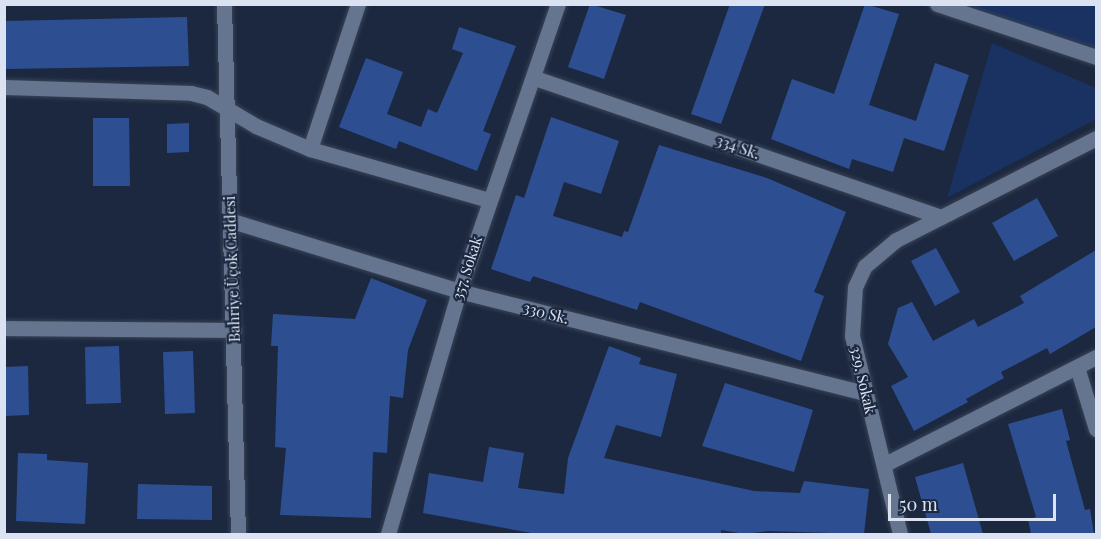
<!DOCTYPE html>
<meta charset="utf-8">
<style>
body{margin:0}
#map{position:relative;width:1101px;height:539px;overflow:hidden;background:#1c283f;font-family:"Playfair Display",serif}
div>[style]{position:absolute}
.green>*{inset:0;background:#193261}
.building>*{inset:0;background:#2d4f91}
.roads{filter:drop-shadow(0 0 2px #394356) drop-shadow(0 0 2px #394356)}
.minor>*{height:15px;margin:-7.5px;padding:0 7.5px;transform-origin:7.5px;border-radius:7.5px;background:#65748f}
span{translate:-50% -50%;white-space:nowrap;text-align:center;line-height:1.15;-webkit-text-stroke:4.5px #1c283f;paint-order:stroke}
.street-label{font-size:15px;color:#dbe3f3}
.frame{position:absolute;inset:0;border:6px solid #dbe3f3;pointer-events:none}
.scale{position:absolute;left:888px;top:494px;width:168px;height:27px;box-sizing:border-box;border:3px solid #dbe3f3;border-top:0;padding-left:8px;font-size:18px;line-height:21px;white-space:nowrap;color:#dbe3f3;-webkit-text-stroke:4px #1c283f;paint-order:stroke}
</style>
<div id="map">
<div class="green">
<i style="clip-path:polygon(956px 5px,1096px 5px,1096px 48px)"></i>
<i style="clip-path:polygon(992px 43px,1096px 88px,1096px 119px,947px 198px)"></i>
</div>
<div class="building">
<i style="clip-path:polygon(590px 4px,626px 15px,604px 79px,568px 67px)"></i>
<i style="clip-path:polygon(730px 4px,765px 4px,721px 124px,691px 114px)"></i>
<i style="clip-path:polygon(865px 4px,899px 14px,869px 105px,916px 121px,935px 63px,969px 75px,944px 151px,904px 138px,893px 172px,852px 159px,849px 169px,771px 139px,792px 79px,834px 94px)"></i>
<i style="clip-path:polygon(187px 17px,189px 66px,4px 69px,4px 21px)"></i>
<i style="clip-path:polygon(459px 27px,516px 46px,483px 131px,491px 134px,477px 171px,399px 141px,396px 149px,339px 127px,366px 58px,403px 72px,387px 114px,421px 127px,428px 109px,437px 113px,463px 53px,452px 49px)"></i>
<i style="clip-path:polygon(551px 117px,619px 141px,601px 194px,564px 182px,553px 216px,622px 237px,624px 231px,628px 232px,659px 145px,767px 178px,846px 212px,814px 292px,824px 296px,801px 361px,640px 302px,637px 310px,533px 276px,530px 282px,491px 269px,516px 195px,524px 198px)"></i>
<i style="clip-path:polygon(93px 118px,129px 118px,130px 186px,93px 186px)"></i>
<i style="clip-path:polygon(189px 123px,189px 152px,167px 153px,167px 124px)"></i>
<i style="clip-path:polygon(1037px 198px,1058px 236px,1014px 261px,992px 223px)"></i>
<i style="clip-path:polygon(936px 248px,960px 292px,935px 306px,911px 261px)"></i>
<i style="clip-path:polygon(1096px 250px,1096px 327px,1050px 354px,1047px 348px,1001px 372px,1004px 378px,966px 399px,968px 402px,914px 431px,891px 386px,908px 377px,888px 344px,898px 308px,912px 302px,933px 341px,974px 319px,978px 327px,1024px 303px,1020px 296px)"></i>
<i style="clip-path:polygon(371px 278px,427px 300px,408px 350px,403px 398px,390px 396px,387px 453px,373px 452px,371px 518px,280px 515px,286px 448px,275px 447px,278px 346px,271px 346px,273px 314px,355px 319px)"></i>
<i style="clip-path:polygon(119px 346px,121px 403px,86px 404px,85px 347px)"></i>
<i style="clip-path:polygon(609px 346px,641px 358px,639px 364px,677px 374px,661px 437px,616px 425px,604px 458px,754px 491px,800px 493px,804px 481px,869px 489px,864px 534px,768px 531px,745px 534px,721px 530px,721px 534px,537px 534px,423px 513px,429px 473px,483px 482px,489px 447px,524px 453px,518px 488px,564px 494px,568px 458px)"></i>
<i style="clip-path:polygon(193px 351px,195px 413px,165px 414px,163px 352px)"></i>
<i style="clip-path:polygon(28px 366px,29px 415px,4px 416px,4px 367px)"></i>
<i style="clip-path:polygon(725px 383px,813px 410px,794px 472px,702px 446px)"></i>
<i style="clip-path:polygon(1062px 409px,1070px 440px,1066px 441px,1085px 510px,1090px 509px,1094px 534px,1031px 534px,1028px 519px,1036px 517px,1008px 424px)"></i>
<i style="clip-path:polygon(18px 453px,47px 454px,47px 460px,88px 463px,85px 524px,16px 521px)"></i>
<i style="clip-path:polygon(963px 463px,983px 534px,931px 534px,915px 477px)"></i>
<i style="clip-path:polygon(138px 484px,212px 486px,212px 520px,137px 519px)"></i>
</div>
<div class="roads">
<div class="minor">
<i style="left:224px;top:4px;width:530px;rotate:88.49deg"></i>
<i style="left:937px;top:4px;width:168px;rotate:18.4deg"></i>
<i style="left:535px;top:78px;width:429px;rotate:18.9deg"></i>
<i style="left:4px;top:87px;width:187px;rotate:1.8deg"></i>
<i style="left:191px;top:93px;width:16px;rotate:14deg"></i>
<i style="left:207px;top:97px;width:57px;rotate:30.6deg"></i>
<i style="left:256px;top:126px;width:59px;rotate:23.1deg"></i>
<i style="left:310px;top:149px;width:186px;rotate:15.9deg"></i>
<i style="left:310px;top:149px;width:153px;rotate:-71.7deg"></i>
<i style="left:232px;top:221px;width:238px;rotate:17.1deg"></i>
<i style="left:459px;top:291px;width:419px;rotate:14.1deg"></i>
<i style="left:4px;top:328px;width:230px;rotate:0.5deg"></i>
<i style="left:1077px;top:367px;width:65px;rotate:73deg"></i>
<i style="left:885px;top:464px;width:237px;rotate:-26.9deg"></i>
<i style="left:388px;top:534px;width:253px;rotate:-73.7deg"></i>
<i style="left:459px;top:291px;width:304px;rotate:-71deg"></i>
<i style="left:900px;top:534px;width:204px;rotate:-103.6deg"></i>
<i style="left:852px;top:336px;width:49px;rotate:-86.5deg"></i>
<i style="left:855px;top:287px;width:23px;rotate:-65deg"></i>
<i style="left:865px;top:266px;width:40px;rotate:-40deg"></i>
<i style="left:896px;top:240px;width:225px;rotate:-27deg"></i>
</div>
</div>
<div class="street-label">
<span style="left:738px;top:147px;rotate:19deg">334 Sk.</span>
<span style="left:467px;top:268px;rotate:-72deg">357. Sokak</span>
<span style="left:232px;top:269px;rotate:-92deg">Bahriye Üçok Caddesi</span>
<span style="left:546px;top:313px;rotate:14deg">330 Sk.</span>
<span style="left:863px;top:380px;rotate:77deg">329. Sokak</span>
</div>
<div class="frame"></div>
<div class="scale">50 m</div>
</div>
